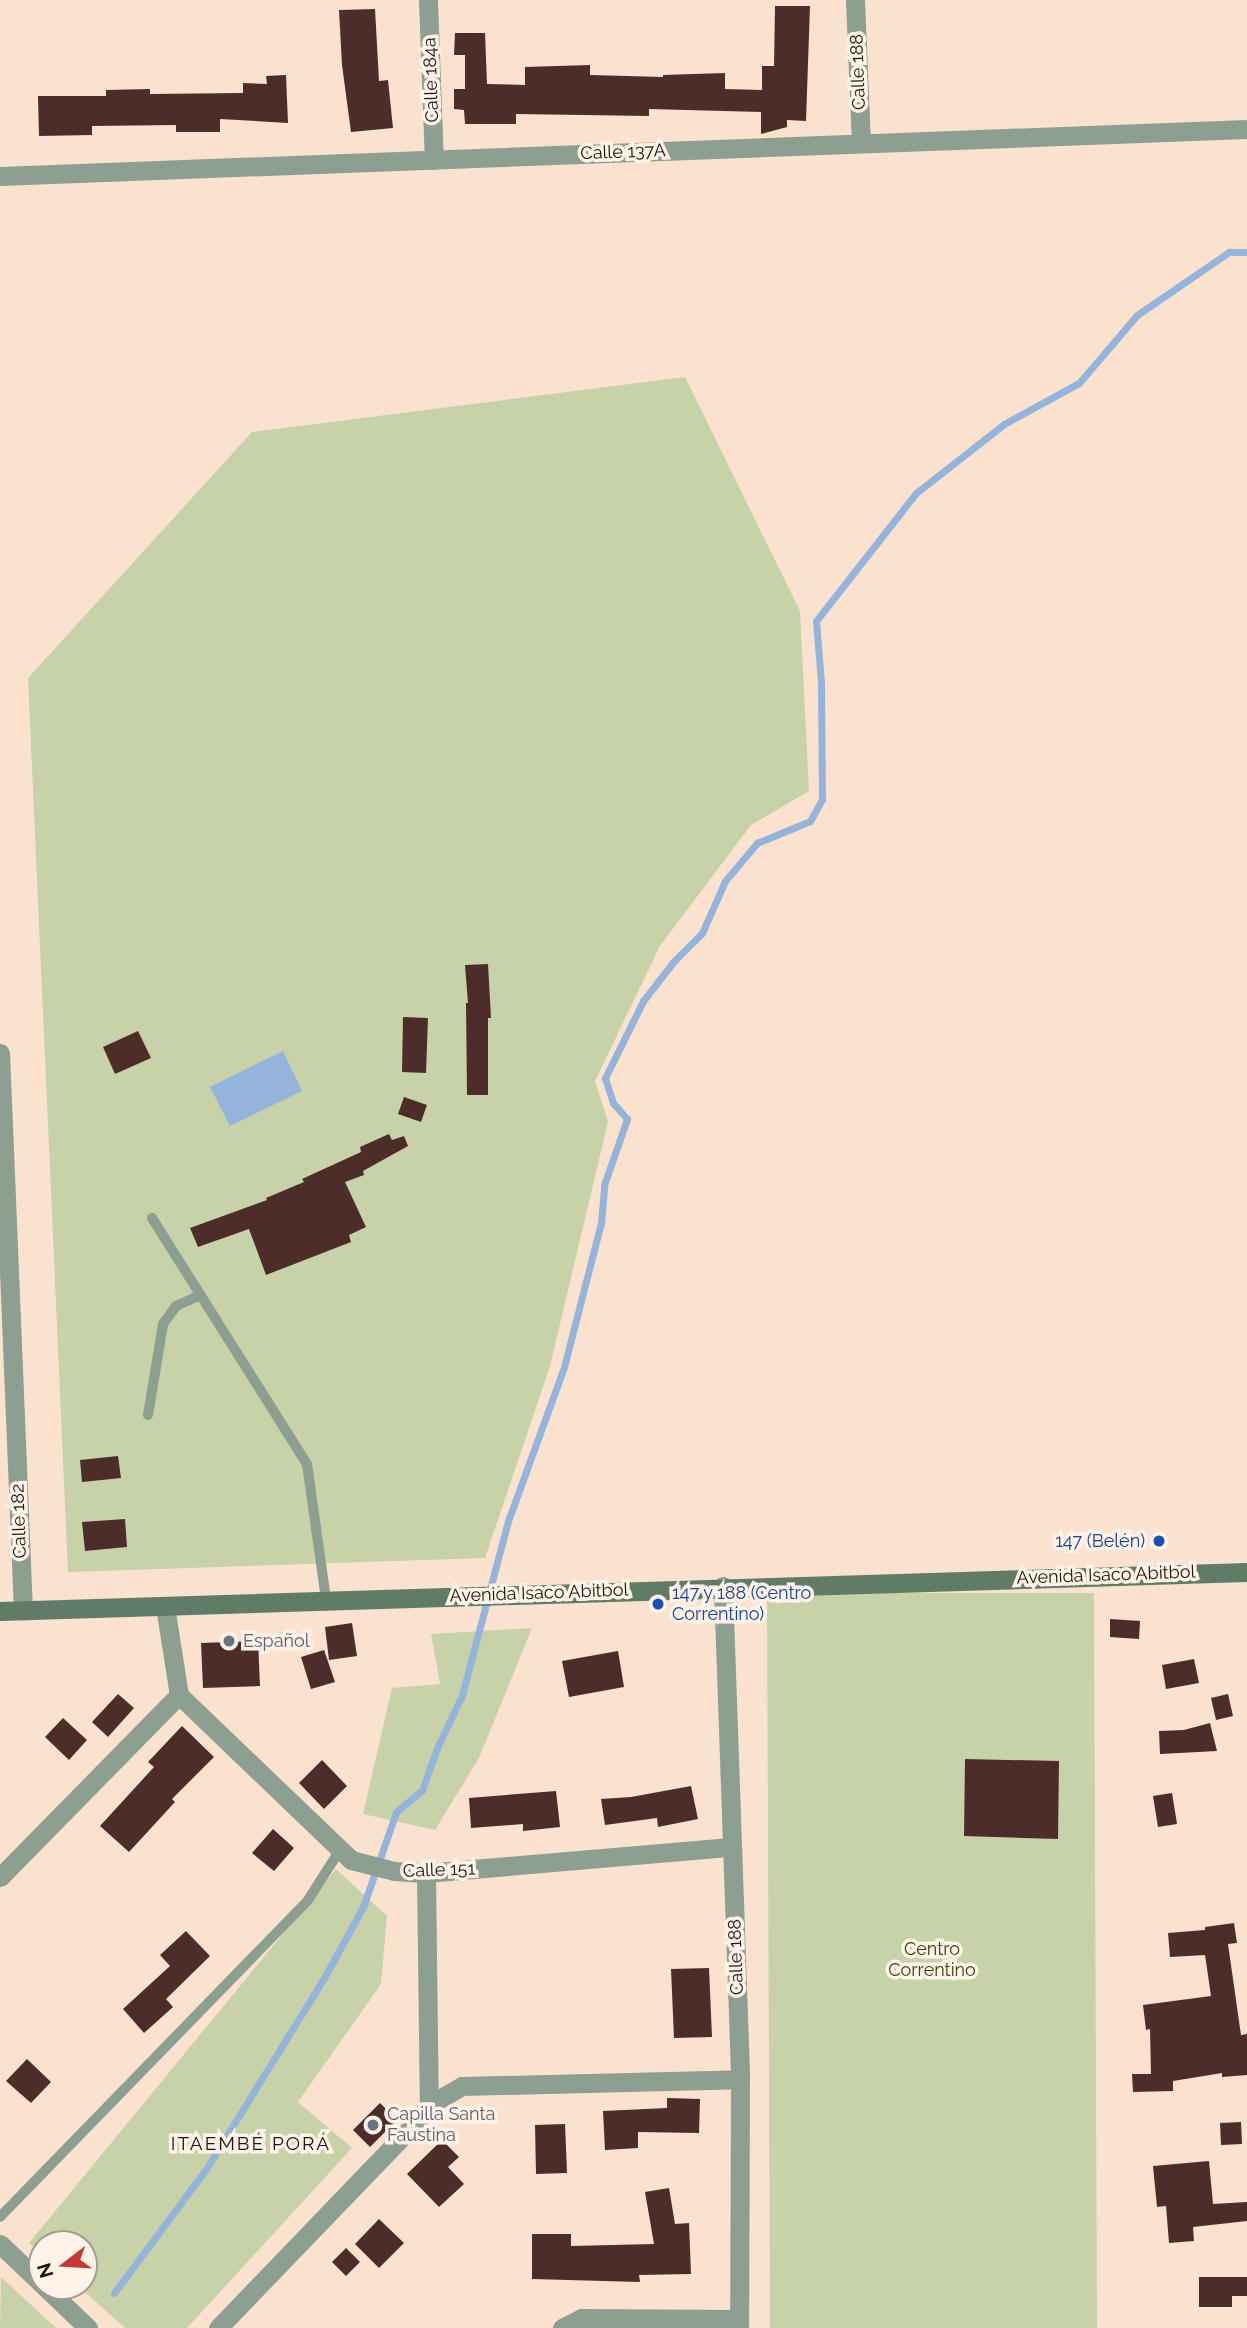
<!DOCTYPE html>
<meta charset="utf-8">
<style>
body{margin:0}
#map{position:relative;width:1247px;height:2328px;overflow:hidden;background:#fbe2cf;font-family:Raleway,sans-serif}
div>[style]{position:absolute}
.green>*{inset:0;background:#c8d2a8}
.water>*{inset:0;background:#95b4dc}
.stream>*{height:7px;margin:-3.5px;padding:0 3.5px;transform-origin:3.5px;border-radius:3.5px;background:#95b4dc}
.building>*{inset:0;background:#4c2d29}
.service>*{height:10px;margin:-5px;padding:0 5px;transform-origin:5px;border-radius:5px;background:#8d9f90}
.minor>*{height:19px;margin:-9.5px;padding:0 9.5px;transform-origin:9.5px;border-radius:9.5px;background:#8d9f90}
.secondary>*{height:19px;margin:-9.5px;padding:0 9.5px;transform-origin:9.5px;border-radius:9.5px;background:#617c66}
.dots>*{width:19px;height:19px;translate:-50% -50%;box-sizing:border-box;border:4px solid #fff2e9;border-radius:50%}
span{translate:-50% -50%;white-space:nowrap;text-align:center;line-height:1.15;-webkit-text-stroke:7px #fff2e9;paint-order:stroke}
.street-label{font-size:18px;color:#21160e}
.transit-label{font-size:18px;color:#164399}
.right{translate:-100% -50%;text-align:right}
.left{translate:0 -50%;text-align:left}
.worship-label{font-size:18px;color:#5b616d}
.park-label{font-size:18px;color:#3c460e}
.neighbourhood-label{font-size:19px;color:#21160e;letter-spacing:2px}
.north{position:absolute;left:28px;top:2230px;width:70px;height:70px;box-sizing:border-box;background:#fff2e9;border:2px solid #a69a91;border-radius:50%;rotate:253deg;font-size:19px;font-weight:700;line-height:28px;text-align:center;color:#21160e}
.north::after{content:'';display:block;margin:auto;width:24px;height:32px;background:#c73837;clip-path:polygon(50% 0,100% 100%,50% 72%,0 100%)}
</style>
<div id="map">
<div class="green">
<i style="clip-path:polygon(685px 377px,800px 611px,809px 791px,751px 825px,660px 946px,595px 1081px,608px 1122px,550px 1366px,485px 1558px,68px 1572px,28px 678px,252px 432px)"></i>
<i style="clip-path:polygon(767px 1593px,1094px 1593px,1097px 2328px,770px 2328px)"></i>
<i style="clip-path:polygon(532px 1628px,479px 1758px,435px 1830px,363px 1814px,392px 1688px,440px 1684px,431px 1634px)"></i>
<i style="clip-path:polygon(336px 1869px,387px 1916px,381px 1984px,298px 2102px,352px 2148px,187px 2328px,125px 2328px,78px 2286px,84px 2286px,84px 2244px,42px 2244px,42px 2254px,29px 2243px)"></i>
<i style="clip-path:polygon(1px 2277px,56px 2328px,0 2328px)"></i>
</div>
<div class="water">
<i style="clip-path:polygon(283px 1051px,302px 1091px,230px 1126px,210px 1087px)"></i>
</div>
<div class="stream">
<i style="left:114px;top:2293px;width:154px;rotate:-53.4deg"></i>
<i style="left:206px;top:2169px;width:225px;rotate:-58.3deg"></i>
<i style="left:324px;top:1978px;width:81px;rotate:-61.2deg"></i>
<i style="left:363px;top:1907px;width:101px;rotate:-70.8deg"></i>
<i style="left:396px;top:1812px;width:34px;rotate:-40deg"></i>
<i style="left:422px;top:1790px;width:45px;rotate:-70.3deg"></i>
<i style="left:437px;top:1748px;width:59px;rotate:-64.7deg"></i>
<i style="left:462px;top:1695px;width:180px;rotate:-75.2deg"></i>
<i style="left:508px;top:1521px;width:164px;rotate:-70deg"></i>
<i style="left:564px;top:1367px;width:149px;rotate:-75.6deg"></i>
<i style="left:601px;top:1223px;width:38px;rotate:-85deg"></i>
<i style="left:604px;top:1185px;width:70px;rotate:-70.8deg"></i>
<i style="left:627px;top:1119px;width:21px;rotate:-131deg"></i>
<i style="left:613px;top:1103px;width:26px;rotate:-108deg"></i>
<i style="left:605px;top:1078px;width:86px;rotate:-63.7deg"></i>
<i style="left:643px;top:1001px;width:51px;rotate:-52.2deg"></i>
<i style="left:674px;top:961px;width:40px;rotate:-45deg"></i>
<i style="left:702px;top:933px;width:57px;rotate:-66.1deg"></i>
<i style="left:725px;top:881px;width:50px;rotate:-49.9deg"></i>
<i style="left:757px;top:843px;width:57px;rotate:-22.5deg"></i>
<i style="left:810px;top:821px;width:25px;rotate:-61deg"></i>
<i style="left:822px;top:799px;width:116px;rotate:-90.5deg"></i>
<i style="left:821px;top:683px;width:62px;rotate:-94.6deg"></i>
<i style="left:816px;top:621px;width:162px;rotate:-52deg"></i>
<i style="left:916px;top:493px;width:112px;rotate:-38.1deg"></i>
<i style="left:1004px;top:424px;width:85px;rotate:-28.7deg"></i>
<i style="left:1079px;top:383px;width:89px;rotate:-49.5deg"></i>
<i style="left:1137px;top:315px;width:112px;rotate:-34.4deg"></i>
<i style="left:1229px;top:252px;width:18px"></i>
</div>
<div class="building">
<i style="clip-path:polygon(775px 6px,810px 6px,806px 121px,787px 120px,787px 127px,761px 134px,761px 112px,649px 109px,649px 116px,516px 114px,516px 124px,465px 124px,464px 110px,454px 109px,454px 89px,465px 89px,465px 55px,454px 55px,455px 33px,485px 33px,487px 84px,525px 85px,525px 67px,590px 65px,590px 75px,663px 77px,663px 75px,725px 73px,725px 89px,762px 90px,762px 66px,774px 66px)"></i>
<i style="clip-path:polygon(375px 9px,379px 81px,388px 80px,393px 128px,351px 132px,342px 65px,339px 10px)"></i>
<i style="clip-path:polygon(286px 75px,288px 123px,220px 119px,220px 132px,176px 132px,176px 125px,92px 126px,92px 135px,39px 136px,38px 96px,106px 96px,106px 90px,150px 89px,150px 94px,243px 93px,243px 83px,267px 84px,266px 76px)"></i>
<i style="clip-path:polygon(488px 964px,491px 1018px,488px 1018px,488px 1095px,467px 1095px,466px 1003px,468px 1003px,465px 965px)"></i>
<i style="clip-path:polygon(403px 1017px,428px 1018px,426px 1073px,402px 1072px)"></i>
<i style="clip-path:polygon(138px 1031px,151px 1058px,115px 1074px,103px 1047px)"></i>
<i style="clip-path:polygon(404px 1097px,427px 1105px,421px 1122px,398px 1114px)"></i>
<i style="clip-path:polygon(389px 1134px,392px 1140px,404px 1136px,408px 1146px,363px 1171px,364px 1175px,345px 1182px,366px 1227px,349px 1235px,351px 1242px,266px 1275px,249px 1229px,198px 1247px,190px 1228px,267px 1200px,266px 1198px,304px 1182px,302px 1179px,361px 1152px,360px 1147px)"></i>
<i style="clip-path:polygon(118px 1456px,121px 1478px,82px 1482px,80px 1460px)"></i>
<i style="clip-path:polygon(125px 1519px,127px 1547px,85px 1551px,82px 1522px)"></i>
<i style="clip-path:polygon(1110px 1619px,1140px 1621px,1139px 1639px,1110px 1637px)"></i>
<i style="clip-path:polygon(352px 1623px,357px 1656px,329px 1660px,325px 1627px)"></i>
<i style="clip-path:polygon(258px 1641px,260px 1686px,203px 1688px,201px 1643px)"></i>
<i style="clip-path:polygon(324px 1650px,335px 1682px,311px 1689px,301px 1657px)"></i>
<i style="clip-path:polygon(618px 1651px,624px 1687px,569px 1697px,562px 1661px)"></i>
<i style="clip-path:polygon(1194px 1659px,1199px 1683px,1166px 1689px,1162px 1665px)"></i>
<i style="clip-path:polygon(118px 1694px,134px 1708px,108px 1737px,92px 1722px)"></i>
<i style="clip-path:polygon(1228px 1694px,1233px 1716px,1216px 1720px,1211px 1698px)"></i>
<i style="clip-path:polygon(63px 1718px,87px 1740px,69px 1760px,45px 1737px)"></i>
<i style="clip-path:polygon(1210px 1723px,1217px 1751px,1160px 1754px,1159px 1731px,1184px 1730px)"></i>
<i style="clip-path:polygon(182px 1726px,214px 1757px,172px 1799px,175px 1802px,129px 1852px,100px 1826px,154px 1767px,148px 1762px)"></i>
<i style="clip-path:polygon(965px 1759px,1059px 1761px,1058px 1839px,964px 1836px)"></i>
<i style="clip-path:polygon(322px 1760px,347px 1786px,324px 1809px,299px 1783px)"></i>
<i style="clip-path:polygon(691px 1786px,698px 1819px,658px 1827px,657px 1818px,605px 1825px,601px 1799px,631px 1797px)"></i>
<i style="clip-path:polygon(556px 1791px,560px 1827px,523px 1831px,523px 1824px,471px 1828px,469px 1798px)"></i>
<i style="clip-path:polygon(1172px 1793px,1177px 1824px,1158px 1827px,1153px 1796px)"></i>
<i style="clip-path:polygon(273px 1829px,294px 1848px,274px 1871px,252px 1853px)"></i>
<i style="clip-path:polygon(1234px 1923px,1237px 1943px,1228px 1944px,1241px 2035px,1247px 2034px,1247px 2075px,1222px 2077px,1222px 2073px,1173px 2081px,1173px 2091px,1133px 2092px,1132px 2074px,1151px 2074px,1150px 2029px,1146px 2030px,1143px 2005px,1211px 1996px,1205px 1955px,1170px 1957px,1168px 1933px,1205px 1930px,1205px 1927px)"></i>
<i style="clip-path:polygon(186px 1931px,210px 1956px,166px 1999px,173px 2007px,144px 2033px,123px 2009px,170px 1966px,160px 1955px)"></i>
<i style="clip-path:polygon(709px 1968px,712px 2037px,674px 2038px,671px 1969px)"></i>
<i style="clip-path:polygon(27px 2059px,51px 2082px,31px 2103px,6px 2081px)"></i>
<i style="clip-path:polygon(667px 2098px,700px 2099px,699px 2133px,638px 2132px,638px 2148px,605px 2150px,603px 2111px,667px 2108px)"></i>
<i style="clip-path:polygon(380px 2103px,397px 2120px,370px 2147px,353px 2130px)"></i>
<i style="clip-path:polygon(1241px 2122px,1242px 2144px,1221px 2145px,1220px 2123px)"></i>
<i style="clip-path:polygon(565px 2124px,567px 2173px,536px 2174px,535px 2125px)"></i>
<i style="clip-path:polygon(442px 2140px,459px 2157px,448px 2167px,464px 2184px,439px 2207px,407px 2174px)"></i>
<i style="clip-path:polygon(1209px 2161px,1213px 2204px,1247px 2202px,1247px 2221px,1193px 2227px,1194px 2241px,1169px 2243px,1166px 2206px,1157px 2207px,1153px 2166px)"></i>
<i style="clip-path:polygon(669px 2188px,675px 2224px,689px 2223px,691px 2274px,639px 2275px,640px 2282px,532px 2279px,532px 2234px,571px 2234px,571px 2246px,654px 2244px,645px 2192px)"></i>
<i style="clip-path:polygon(379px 2219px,404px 2243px,379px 2268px,355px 2244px)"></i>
<i style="clip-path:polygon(346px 2248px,360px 2262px,346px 2276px,332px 2262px)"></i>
<i style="clip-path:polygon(1199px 2277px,1247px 2277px,1247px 2296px,1232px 2296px,1232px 2307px,1199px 2307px)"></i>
</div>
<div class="service">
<i style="left:152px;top:1218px;width:291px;rotate:57.8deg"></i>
<i style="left:307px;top:1464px;width:137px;rotate:82deg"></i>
<i style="left:148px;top:1415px;width:92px;rotate:-80.6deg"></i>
<i style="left:163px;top:1324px;width:22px;rotate:-54deg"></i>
<i style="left:176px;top:1306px;width:27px;rotate:-24deg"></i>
<i style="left:0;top:2217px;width:442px;rotate:-45.8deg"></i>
<i style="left:308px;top:1900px;width:59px;rotate:-57.4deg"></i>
</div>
<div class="minor">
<i style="left:428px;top:0;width:160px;rotate:87.9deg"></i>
<i style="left:855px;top:0;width:143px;rotate:87.6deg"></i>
<i style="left:0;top:176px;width:1248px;rotate:-2.16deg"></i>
<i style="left:0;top:1053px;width:558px;rotate:87.64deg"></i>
<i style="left:723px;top:1586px;width:493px;rotate:88deg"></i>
<i style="left:740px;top:2079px;width:249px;rotate:90.2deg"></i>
<i style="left:165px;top:1606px;width:90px;rotate:81.1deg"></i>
<i style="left:179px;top:1695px;width:238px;rotate:43.8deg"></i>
<i style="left:351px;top:1860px;width:44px;rotate:14.3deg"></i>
<i style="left:394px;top:1871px;width:32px;rotate:4deg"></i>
<i style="left:426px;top:1873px;width:306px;rotate:-4.9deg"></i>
<i style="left:426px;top:1873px;width:232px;rotate:89.3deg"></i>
<i style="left:0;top:1877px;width:255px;rotate:-45.5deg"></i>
<i style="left:0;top:2244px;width:58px;rotate:43.6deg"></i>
<i style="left:44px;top:2286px;width:61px;rotate:43.7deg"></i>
<i style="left:218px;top:2328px;width:284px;rotate:-46.1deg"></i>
<i style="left:415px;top:2123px;width:23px;rotate:-52deg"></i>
<i style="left:429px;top:2105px;width:38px;rotate:-30deg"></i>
<i style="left:462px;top:2086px;width:278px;rotate:-1.4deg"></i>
<i style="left:562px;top:2328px;width:22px;rotate:-27deg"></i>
<i style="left:582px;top:2318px;width:157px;rotate:0.4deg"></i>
</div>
<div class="secondary">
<i style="left:0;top:1611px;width:1248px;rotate:-1.79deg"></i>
</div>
<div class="dots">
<i style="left:1159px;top:1541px;background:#1a4fb4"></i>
<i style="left:658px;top:1604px;background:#1a4fb4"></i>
<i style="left:229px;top:1641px;background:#6b7280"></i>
<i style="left:373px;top:2125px;background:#6b7280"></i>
</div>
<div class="street-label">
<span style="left:858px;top:72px;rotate:-92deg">Calle 188</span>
<span style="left:431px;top:80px;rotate:-92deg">Calle 184a</span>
<span style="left:623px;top:152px;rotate:-2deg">Calle 137A</span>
<span style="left:19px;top:1521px;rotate:-92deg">Calle 182</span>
<span style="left:1106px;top:1575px;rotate:-2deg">Avenida Isaco Abitbol</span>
<span style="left:539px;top:1593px;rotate:-2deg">Avenida Isaco Abitbol</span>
<span style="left:439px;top:1870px;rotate:-2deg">Calle 151</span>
<span style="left:736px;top:1957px;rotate:-92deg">Calle 188</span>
</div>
<div class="transit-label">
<span class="right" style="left:1145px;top:1541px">147 (Belén)</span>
<span class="left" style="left:672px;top:1604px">147 y 188 (Centro<br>Correntino)</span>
</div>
<div class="worship-label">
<span class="left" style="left:243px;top:1641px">Español</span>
<span class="left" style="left:387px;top:2125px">Capilla Santa<br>Faustina</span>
</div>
<div class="park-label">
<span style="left:932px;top:1960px">Centro<br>Correntino</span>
</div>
<div class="neighbourhood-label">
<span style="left:251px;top:2144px">ITAEMBÉ PORÁ</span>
</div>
<div class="north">N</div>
</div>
